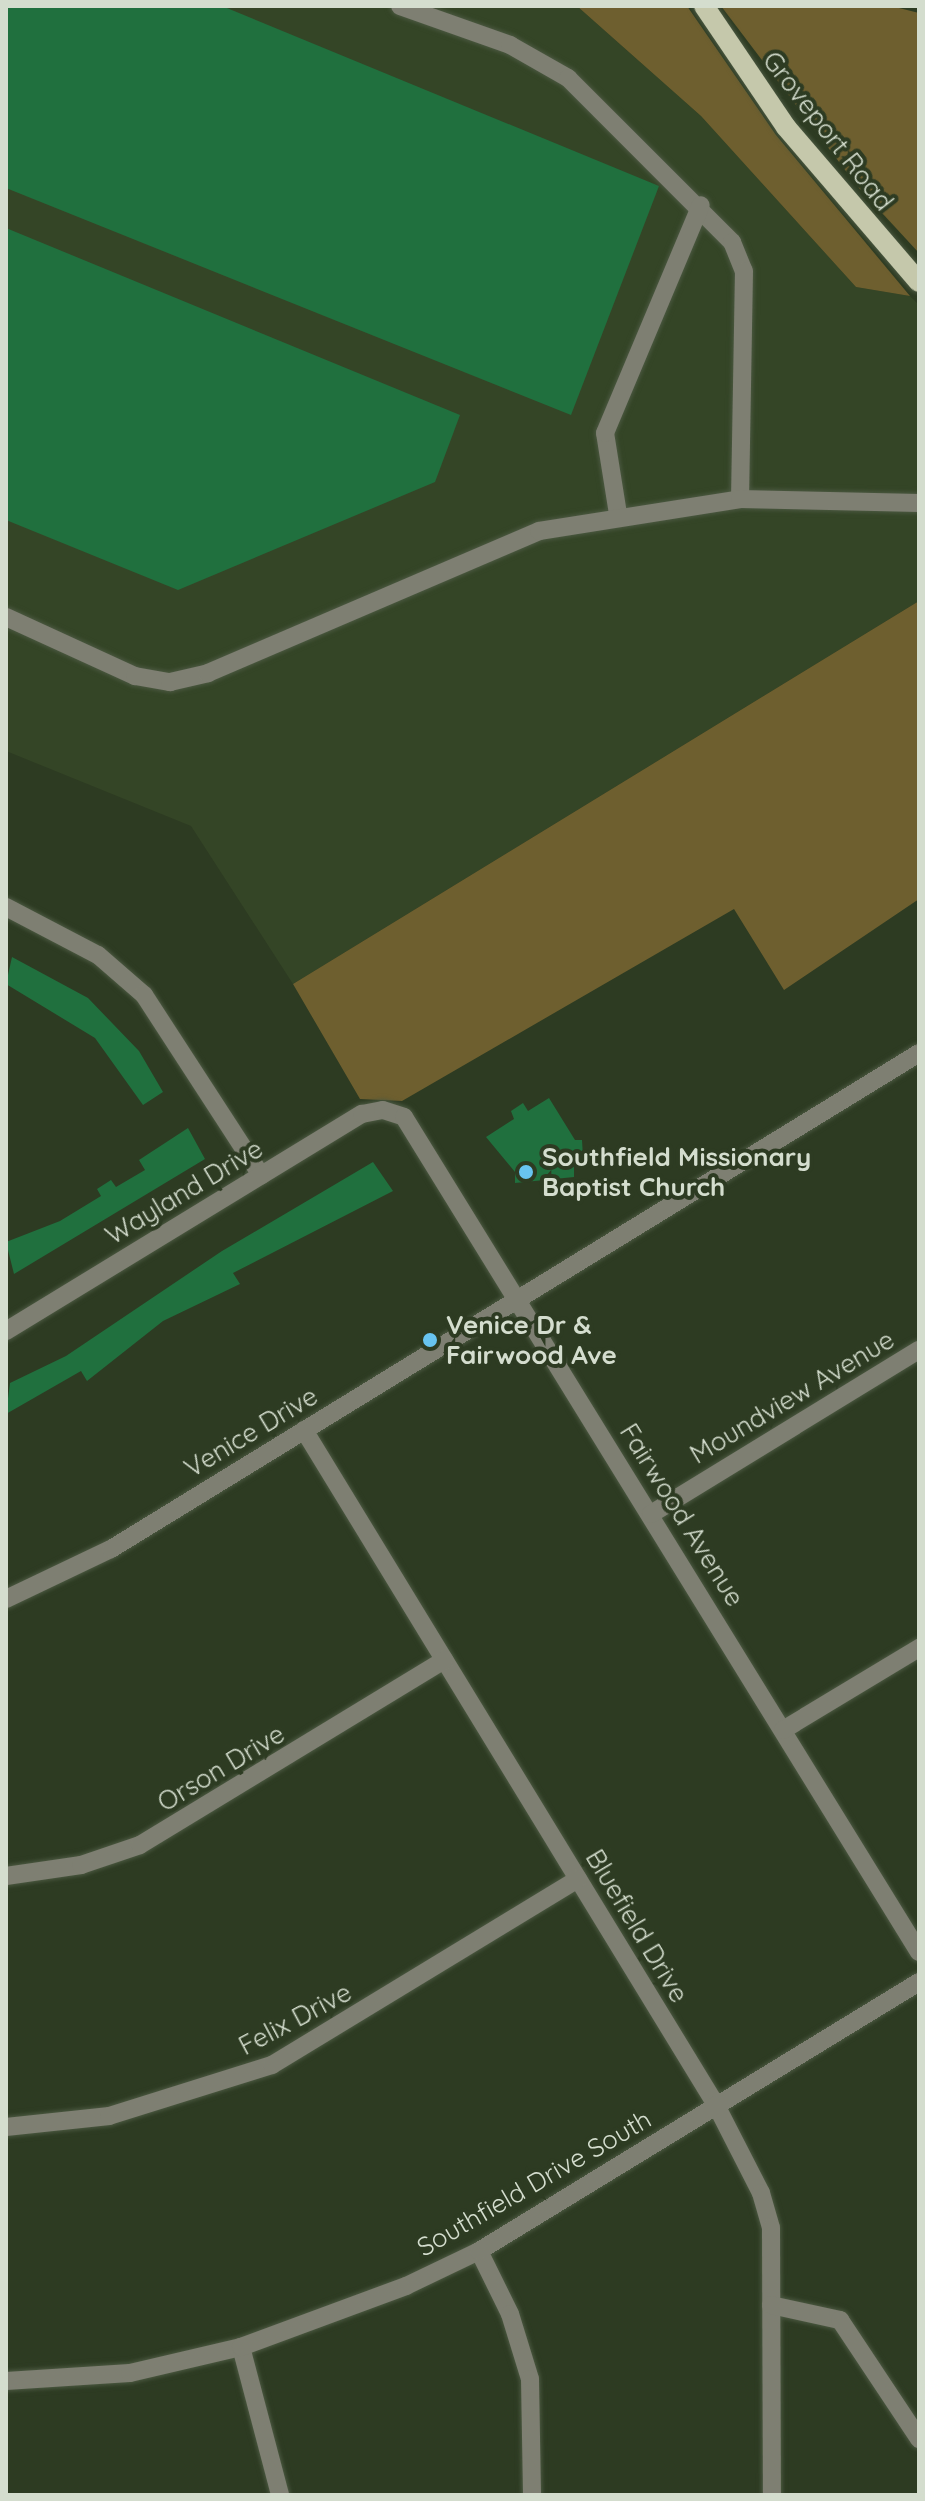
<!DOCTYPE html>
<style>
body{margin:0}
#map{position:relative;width:925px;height:2501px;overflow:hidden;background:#2d3b22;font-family:Quicksand,sans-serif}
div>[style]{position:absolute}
.built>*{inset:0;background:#344526}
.green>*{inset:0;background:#6e5f2f}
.building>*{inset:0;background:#20703e}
.roads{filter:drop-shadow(0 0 2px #4b5841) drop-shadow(0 0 2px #4b5841)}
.minor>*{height:18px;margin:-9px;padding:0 9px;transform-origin:9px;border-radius:9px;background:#7e7f72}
.major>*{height:20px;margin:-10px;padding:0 10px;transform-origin:10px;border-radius:10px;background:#c5c8ab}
.dots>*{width:22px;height:22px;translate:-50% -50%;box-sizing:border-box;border:4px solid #2d3b22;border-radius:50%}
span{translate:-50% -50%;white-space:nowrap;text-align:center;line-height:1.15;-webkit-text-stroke:8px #2d3b22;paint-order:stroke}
.street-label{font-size:26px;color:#d4ddce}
.poi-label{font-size:26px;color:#d4ddce;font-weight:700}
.left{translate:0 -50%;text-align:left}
.frame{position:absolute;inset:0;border:8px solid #d4ddce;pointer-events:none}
</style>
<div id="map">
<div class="built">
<i style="clip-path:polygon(6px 6px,577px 6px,701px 116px,856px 287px,910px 296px,919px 305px,919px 601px,293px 984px,191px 826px,6px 751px)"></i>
</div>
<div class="green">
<i style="clip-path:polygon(577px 6px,687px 6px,776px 135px,910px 296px,856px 287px,701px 116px)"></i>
<i style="clip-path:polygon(721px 6px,891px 6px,919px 13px,919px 253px,858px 187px)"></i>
<i style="clip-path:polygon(919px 601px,919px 899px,784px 990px,734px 909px,402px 1101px,360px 1099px,293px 984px)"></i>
</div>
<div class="building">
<i style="clip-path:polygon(6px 6px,222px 6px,659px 186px,571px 415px,6px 188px)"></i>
<i style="clip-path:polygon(6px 228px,460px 415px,435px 482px,178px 590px,6px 520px)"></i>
<i style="clip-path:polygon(12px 957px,88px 998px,139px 1051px,163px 1092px,143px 1105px,95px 1038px,6px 984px)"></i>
<i style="clip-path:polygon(549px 1098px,575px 1140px,582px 1140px,583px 1157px,574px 1157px,574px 1177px,515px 1183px,515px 1172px,486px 1137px,514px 1119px,511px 1111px,523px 1103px,528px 1111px)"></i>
<i style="clip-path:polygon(188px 1128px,205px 1159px,14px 1274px,6px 1242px,60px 1221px,101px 1196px,97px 1189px,111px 1180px,116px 1187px,145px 1170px,139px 1160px)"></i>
<i style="clip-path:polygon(373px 1162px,393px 1191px,233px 1273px,240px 1284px,163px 1321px,87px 1381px,81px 1371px,6px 1414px,10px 1383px,66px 1356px,222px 1251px)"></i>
</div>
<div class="roads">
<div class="minor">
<i style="left:400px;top:6px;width:117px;rotate:19.5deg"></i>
<i style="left:510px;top:45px;width:67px;rotate:29.6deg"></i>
<i style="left:568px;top:78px;width:232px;rotate:45deg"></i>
<i style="left:732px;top:242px;width:31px;rotate:68deg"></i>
<i style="left:744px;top:271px;width:228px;rotate:91deg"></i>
<i style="left:618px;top:514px;width:82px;rotate:-99.1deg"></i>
<i style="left:605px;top:433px;width:247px;rotate:-67.2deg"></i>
<i style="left:6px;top:617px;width:142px;rotate:24.6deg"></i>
<i style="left:135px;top:676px;width:36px;rotate:10deg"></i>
<i style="left:170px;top:682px;width:39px;rotate:-13deg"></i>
<i style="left:208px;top:673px;width:360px;rotate:-23.2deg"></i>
<i style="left:539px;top:531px;width:204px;rotate:-9deg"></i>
<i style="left:740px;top:499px;width:179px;rotate:1.3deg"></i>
<i style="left:6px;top:907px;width:104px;rotate:27.6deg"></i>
<i style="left:98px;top:955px;width:61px;rotate:41deg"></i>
<i style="left:144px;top:995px;width:215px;rotate:57deg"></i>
<i style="left:6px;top:1331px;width:417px;rotate:-31.4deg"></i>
<i style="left:362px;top:1114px;width:21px;rotate:-11deg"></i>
<i style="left:383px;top:1110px;width:22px;rotate:18deg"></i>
<i style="left:404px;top:1117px;width:981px;rotate:58.34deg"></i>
<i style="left:304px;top:1430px;width:791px;rotate:58.6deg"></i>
<i style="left:716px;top:2105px;width:99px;rotate:62.9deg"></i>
<i style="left:761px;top:2193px;width:36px;rotate:74deg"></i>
<i style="left:771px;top:2228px;width:267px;rotate:89.8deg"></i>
<i style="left:651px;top:1514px;width:314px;rotate:-31.5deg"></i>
<i style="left:6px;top:1599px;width:116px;rotate:-25.5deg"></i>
<i style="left:111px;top:1549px;width:948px;rotate:-31.54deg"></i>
<i style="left:783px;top:1730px;width:159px;rotate:-31.1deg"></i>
<i style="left:6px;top:1876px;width:76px;rotate:-8.3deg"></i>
<i style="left:81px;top:1865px;width:62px;rotate:-18.7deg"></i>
<i style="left:140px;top:1845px;width:356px;rotate:-31.3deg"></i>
<i style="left:6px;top:2127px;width:104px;rotate:-6.1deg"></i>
<i style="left:109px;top:2116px;width:171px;rotate:-17.4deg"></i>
<i style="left:272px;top:2065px;width:358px;rotate:-31.3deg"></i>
<i style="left:479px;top:2251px;width:70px;rotate:63.8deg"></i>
<i style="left:510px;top:2314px;width:68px;rotate:72.9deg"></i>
<i style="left:530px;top:2379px;width:116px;rotate:89deg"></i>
<i style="left:771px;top:2305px;width:71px;rotate:12.3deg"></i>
<i style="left:840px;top:2320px;width:143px;rotate:56.4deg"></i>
<i style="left:241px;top:2347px;width:153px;rotate:75.2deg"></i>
<i style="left:6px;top:2381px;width:124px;rotate:-3.7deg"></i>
<i style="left:130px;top:2373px;width:114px;rotate:-13.2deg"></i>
<i style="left:241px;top:2347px;width:176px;rotate:-20.3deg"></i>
<i style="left:406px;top:2286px;width:81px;rotate:-25.6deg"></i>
<i style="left:479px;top:2251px;width:516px;rotate:-31.44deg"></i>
</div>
<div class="major">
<i style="left:704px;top:6px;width:146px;rotate:55.9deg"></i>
<i style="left:786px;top:127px;width:204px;rotate:49.4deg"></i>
</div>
</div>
<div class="dots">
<i style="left:526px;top:1172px;background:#68c4f0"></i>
<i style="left:430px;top:1340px;background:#68c4f0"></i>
</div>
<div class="street-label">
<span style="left:828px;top:131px;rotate:52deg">Groveport Road</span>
<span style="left:184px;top:1192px;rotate:-31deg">Wayland Drive</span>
<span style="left:792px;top:1397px;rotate:-31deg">Moundview Avenue</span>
<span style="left:251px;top:1432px;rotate:-31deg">Venice Drive</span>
<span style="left:682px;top:1515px;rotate:58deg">Fairwood Avenue</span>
<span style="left:221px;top:1768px;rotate:-31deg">Orson Drive</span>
<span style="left:637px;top:1926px;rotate:59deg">Bluefield Drive</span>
<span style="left:295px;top:2019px;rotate:-28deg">Felix Drive</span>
<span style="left:534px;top:2183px;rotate:-30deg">Southfield Drive South</span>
</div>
<div class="poi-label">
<span class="left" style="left:542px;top:1172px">Southfield Missionary<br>Baptist Church</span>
<span class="left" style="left:446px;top:1340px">Venice Dr &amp;<br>Fairwood Ave</span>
</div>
<div class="frame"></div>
</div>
